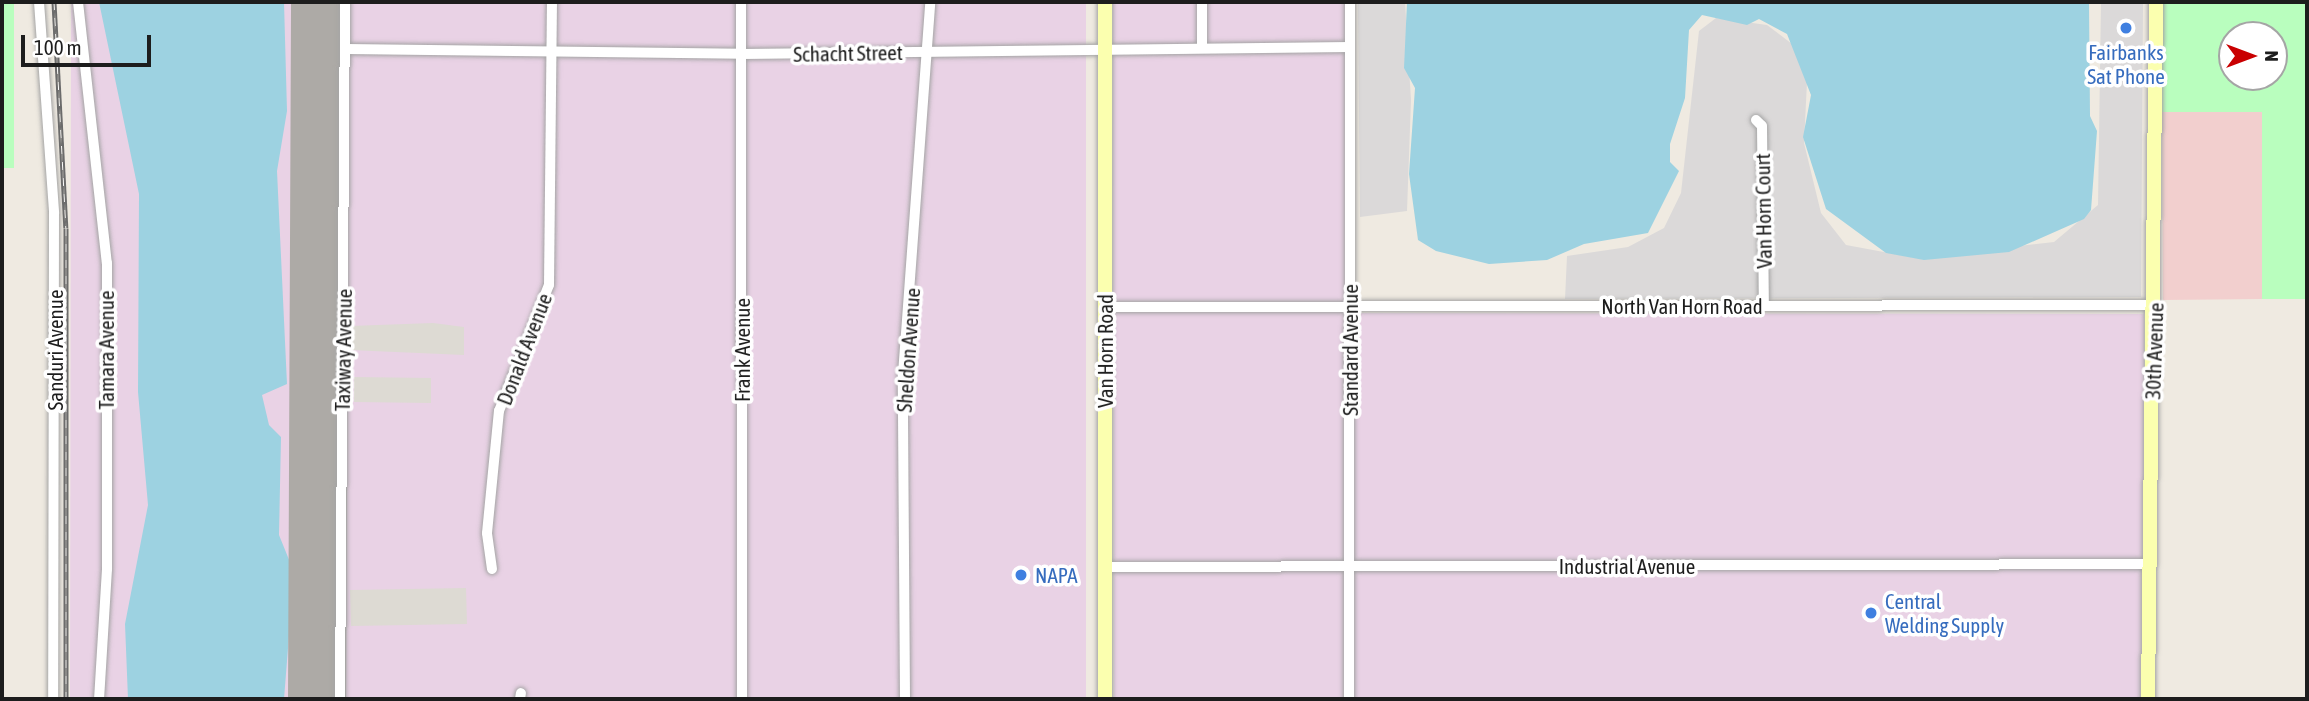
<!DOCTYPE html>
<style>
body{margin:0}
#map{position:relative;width:2309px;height:701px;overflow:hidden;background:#efeae1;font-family:"Asap Condensed",sans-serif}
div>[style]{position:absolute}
.residential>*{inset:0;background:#dbd9d9}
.commercial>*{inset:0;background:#f2cfce}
.industrial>*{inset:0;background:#e9d2e5}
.airport>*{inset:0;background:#dddad3}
.park>*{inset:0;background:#b9febe}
.water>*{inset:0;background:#9dd2e1}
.runway>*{height:58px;margin:-29px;padding:0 29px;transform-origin:29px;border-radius:29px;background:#adaaa6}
.roads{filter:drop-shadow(0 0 2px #a4a4a4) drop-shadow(0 0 2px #a4a4a4)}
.street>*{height:10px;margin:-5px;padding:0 5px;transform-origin:5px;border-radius:5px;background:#fff}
.secondary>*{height:14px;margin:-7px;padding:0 7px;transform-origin:7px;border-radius:7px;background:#fbffaf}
.rail>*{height:5px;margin-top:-2.5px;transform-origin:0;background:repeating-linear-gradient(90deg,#fff 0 8px,#6b6b6b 0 16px);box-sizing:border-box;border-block:2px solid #6b6b6b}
.dots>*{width:19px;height:19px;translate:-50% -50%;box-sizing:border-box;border:4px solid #fff;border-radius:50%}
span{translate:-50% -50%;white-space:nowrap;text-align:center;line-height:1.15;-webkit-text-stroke:7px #fff;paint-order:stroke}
.shop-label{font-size:21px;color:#366cbe}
.left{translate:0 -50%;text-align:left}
.street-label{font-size:21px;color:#1d1d1d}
.frame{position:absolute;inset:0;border:4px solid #1d1d1d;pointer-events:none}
.north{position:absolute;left:2218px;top:21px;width:70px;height:70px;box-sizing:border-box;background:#fff;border:2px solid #a5a5a5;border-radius:50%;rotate:90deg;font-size:19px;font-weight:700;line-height:28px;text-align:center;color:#1d1d1d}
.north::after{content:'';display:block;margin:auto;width:24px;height:32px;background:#c90001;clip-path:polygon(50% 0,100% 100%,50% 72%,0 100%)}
.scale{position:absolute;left:21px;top:35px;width:130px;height:32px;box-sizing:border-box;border:4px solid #1d1d1d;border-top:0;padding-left:9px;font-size:21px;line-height:24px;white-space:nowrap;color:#1d1d1d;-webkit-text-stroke:5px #fff;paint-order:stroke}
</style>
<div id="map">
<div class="residential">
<i style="clip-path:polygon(1358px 2px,1405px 2px,1411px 100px,1407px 211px,1360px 217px)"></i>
<i style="clip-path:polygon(2101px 2px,2143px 2px,2141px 297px,1565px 299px,1567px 256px,1628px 247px,1664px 228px,1681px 193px,1699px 31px,1716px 18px,1767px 25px,1796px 47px,1807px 82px,1804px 143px,1821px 213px,1846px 245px,1916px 258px,2054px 242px,2098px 205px)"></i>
</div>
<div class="commercial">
<i style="clip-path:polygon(2162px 112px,2263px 112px,2262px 299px,2163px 300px)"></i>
</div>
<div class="industrial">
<i style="clip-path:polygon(71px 2px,1086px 2px,1086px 699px,70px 699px)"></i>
<i style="clip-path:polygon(1113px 2px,1346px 2px,1346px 313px,2144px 314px,2145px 699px,1114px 699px)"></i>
</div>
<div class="airport">
<i style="clip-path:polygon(433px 323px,464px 327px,464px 355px,350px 350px,350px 326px)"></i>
<i style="clip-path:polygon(354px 377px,431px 378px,431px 403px,354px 402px)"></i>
<i style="clip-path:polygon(466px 588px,467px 624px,351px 626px,350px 590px)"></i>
</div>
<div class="park">
<i style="clip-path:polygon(2px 2px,14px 2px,14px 168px,2px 168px)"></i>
<i style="clip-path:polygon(evenodd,2162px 2px,2307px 2px,2307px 299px,2262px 299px,2262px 112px,2162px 112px,2162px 2px,2232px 35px,2274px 35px,2274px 77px,2232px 77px,2232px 35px)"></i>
</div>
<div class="water">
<i style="clip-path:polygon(99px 2px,284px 2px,287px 111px,277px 171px,287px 384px,262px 395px,269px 425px,281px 437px,279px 535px,294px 572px,284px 699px,128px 699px,125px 624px,148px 505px,138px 392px,139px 194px)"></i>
<i style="clip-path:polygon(1407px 2px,2089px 2px,2090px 116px,2097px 131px,2091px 210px,2084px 219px,2009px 252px,1924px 260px,1886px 253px,1826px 209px,1803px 137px,1811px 95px,1787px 34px,1759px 19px,1747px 25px,1702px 15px,1689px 30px,1685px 98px,1670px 144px,1670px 162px,1679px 171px,1648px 233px,1584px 244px,1547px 260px,1489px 264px,1436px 251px,1418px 240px,1409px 174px,1415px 88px,1404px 68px)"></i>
</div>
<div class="runway">
<i style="left:317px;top:699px;width:697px;rotate:-89.75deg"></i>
</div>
<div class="roads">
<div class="street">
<i style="left:39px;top:2px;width:212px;rotate:85.9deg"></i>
<i style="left:54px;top:213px;width:486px;rotate:90.1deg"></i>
<i style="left:78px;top:2px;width:263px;rotate:83.7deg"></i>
<i style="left:107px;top:263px;width:306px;rotate:90deg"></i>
<i style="left:107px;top:569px;width:130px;rotate:93.5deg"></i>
<i style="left:741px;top:2px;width:697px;rotate:89.92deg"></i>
<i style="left:1202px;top:2px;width:44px;rotate:90deg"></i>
<i style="left:346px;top:49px;width:396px;rotate:0.7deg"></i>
<i style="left:742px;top:54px;width:608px;rotate:-0.66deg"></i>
<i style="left:1756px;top:120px;width:8px;rotate:45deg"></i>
<i style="left:1762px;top:126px;width:179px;rotate:89.4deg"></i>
<i style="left:1105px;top:307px;width:1051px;rotate:-0.11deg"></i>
<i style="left:1106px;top:567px;width:1042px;rotate:-0.16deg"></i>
<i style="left:492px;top:569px;width:36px;rotate:-98deg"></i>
<i style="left:487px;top:533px;width:123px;rotate:-84.4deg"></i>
<i style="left:499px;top:411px;width:136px;rotate:-68.4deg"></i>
<i style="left:549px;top:285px;width:283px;rotate:-89.4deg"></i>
<i style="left:340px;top:699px;width:697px;rotate:-89.59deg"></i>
<i style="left:520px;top:699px;width:6px;rotate:-81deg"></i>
<i style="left:905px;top:699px;width:325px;rotate:-90.4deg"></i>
<i style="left:903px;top:374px;width:373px;rotate:-85.8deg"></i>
<i style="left:1349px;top:699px;width:697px;rotate:-89.92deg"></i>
</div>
<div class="secondary">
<i style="left:1105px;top:2px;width:697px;rotate:90deg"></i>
<i style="left:2148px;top:699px;width:697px;rotate:-89.34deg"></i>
</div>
</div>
<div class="rail">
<i style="left:54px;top:2px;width:226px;rotate:87deg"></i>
<i style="left:66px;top:228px;width:471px;rotate:90deg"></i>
</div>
<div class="dots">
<i style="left:2126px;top:28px;background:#3f7fe0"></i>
<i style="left:1021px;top:575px;background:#3f7fe0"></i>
<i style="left:1871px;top:613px;background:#3f7fe0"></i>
</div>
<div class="shop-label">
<span style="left:2126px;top:64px">Fairbanks<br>Sat Phone</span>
<span class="left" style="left:1035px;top:575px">NAPA</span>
<span class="left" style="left:1885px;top:613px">Central<br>Welding Supply</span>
</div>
<div class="street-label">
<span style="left:848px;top:53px;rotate:-1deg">Schacht Street</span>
<span style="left:1763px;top:211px;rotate:-91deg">Van Horn Court</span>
<span style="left:1682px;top:306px">North Van Horn Road</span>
<span style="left:524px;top:349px;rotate:-69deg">Donald Avenue</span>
<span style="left:55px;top:350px;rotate:-90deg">Sanduri Avenue</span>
<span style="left:106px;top:350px;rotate:-90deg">Tamara Avenue</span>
<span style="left:343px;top:350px;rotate:-89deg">Taxiway Avenue</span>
<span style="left:742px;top:350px;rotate:-90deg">Frank Avenue</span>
<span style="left:908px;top:350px;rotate:-86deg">Sheldon Avenue</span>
<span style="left:1350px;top:350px;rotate:-90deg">Standard Avenue</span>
<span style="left:1105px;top:351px;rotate:-90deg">Van Horn Road</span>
<span style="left:2154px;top:351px;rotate:-88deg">30th Avenue</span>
<span style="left:1627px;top:566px">Industrial Avenue</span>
</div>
<div class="frame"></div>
<div class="north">N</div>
<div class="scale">100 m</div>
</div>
